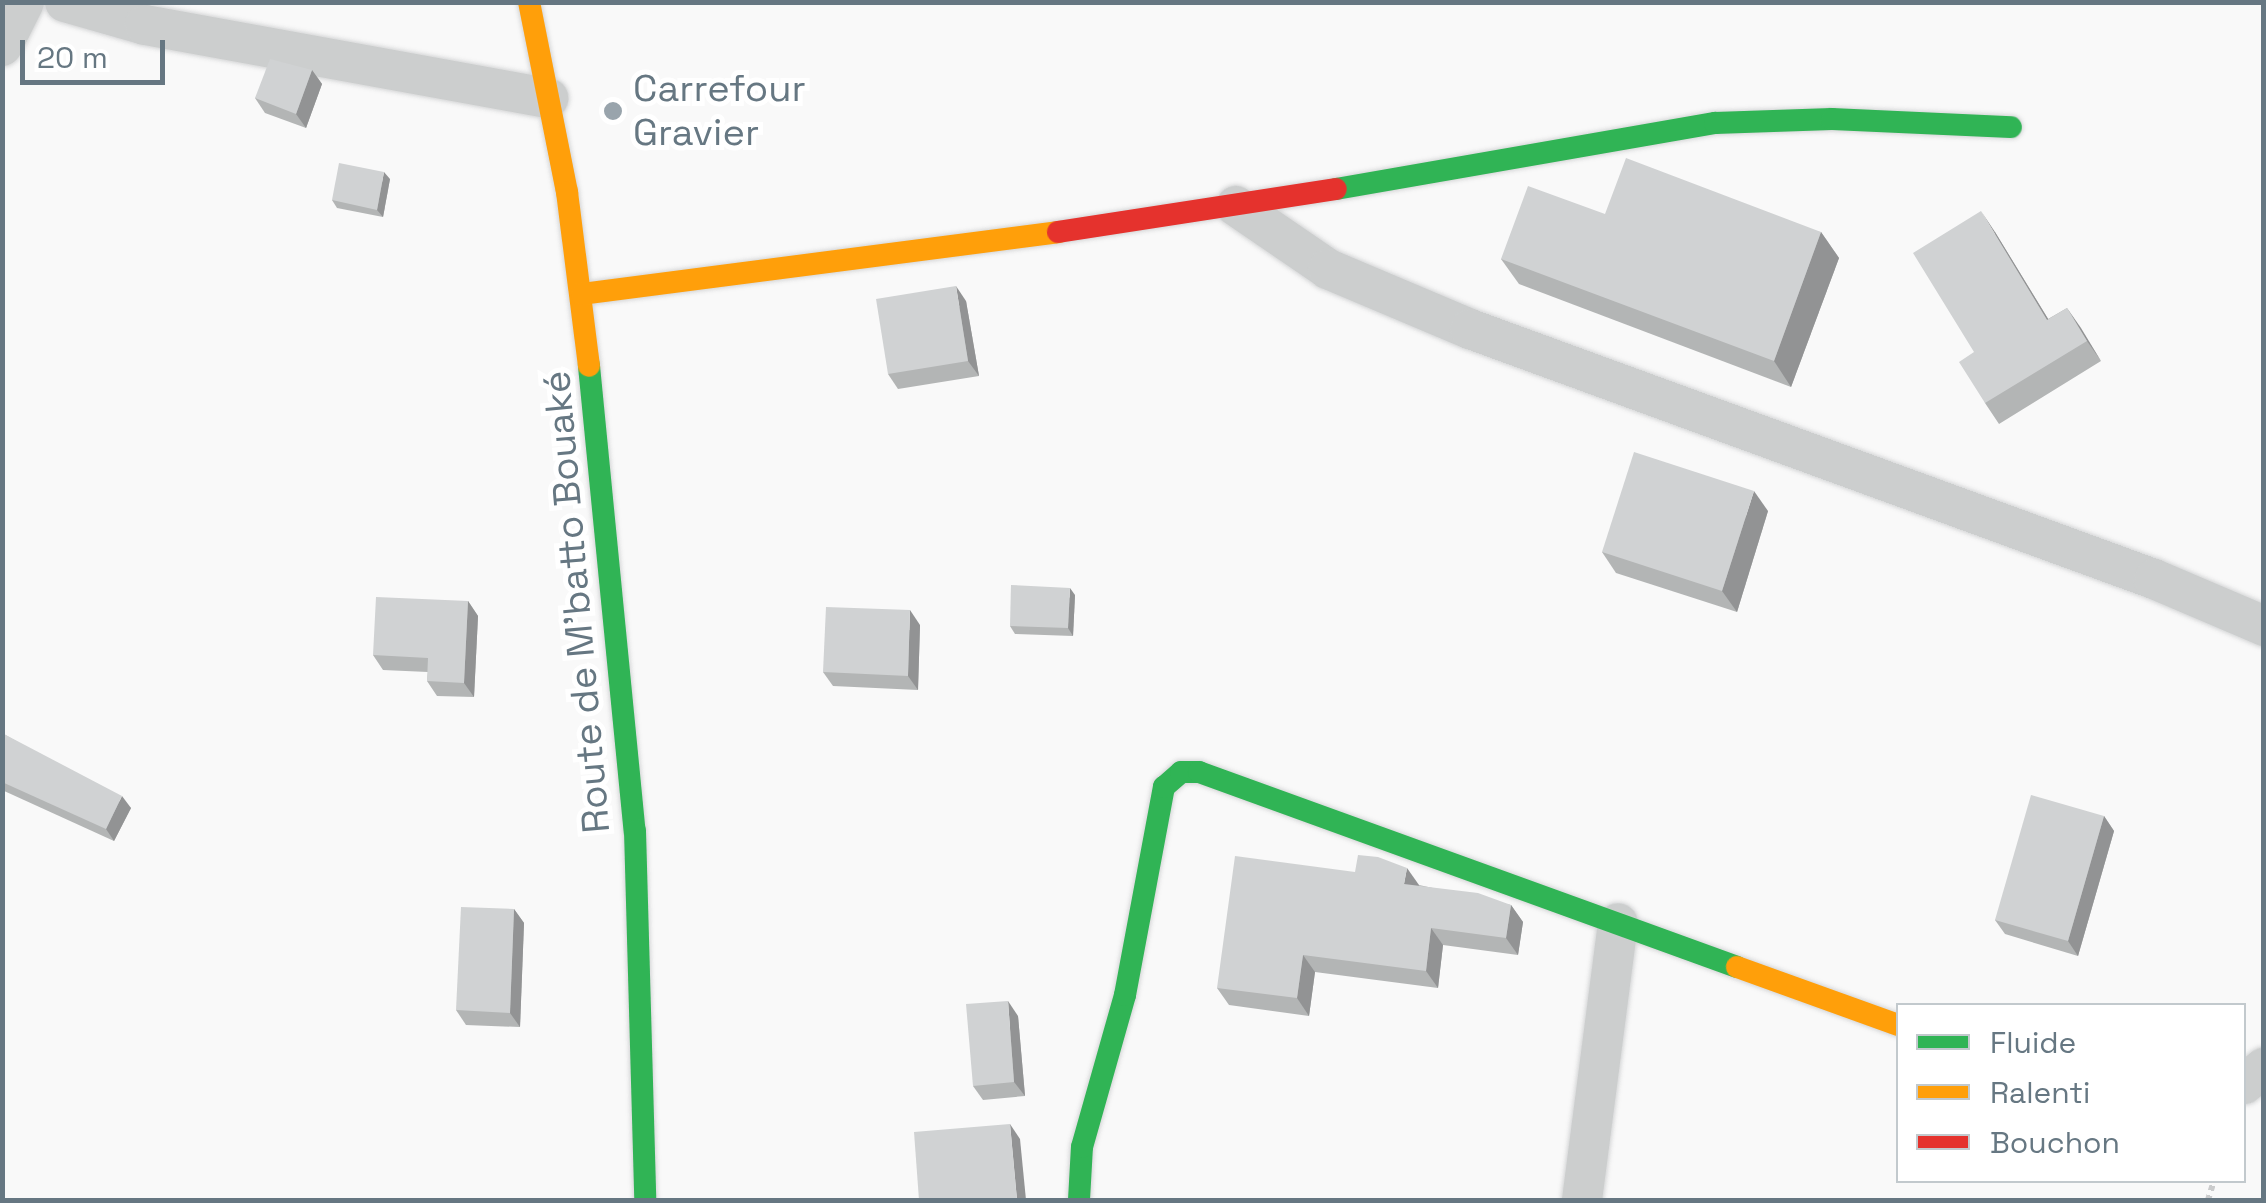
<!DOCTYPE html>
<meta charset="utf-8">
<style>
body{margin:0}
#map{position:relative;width:2266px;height:1203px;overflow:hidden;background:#f9f9f9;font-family:"Space Grotesk",sans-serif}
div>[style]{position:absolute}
.path>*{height:6px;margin-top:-3px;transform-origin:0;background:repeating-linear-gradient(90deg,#cacbcc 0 5px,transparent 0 10px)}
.roads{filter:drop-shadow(0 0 2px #d5d6d7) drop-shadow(0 0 2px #d5d6d7)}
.street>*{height:40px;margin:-20px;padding:0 20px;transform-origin:20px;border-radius:20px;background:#cccece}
.fast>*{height:22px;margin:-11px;padding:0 11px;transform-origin:11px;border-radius:11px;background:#30b455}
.slow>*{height:22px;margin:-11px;padding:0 11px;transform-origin:11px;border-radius:11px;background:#ff9f0a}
.jam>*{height:22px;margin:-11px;padding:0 11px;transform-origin:11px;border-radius:11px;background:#e5322d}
.wall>*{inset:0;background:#b3b5b5}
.shaded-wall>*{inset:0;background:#929394}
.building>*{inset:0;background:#d0d2d3}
.dots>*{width:28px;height:28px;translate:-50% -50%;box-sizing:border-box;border:5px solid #fff;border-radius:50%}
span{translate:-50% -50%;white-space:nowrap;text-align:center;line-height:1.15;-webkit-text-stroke:10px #fff;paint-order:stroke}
.poi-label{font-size:38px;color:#667782}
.left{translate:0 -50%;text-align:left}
.street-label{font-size:38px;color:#667782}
.frame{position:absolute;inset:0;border:5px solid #667782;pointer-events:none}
.legend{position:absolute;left:1896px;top:1003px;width:350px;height:180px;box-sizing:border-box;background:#fff;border:2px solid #c2c9cd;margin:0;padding:12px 18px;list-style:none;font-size:30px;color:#667782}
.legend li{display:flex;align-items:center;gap:20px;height:50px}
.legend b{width:50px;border:2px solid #c2c9cd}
.scale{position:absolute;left:20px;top:40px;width:145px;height:45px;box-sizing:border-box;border:5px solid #667782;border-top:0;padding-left:12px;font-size:30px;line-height:35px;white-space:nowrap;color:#667782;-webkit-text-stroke:8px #fff;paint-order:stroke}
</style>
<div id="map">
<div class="path">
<i style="left:2208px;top:1200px;width:21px;rotate:-73deg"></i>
</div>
<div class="roads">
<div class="street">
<i style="left:65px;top:2px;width:83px;rotate:16deg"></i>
<i style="left:145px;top:25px;width:410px;rotate:10.3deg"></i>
<i style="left:2px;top:46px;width:49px;rotate:-63.4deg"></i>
<i style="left:1236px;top:206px;width:112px;rotate:34.4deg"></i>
<i style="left:1328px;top:269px;width:154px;rotate:22.9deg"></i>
<i style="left:1470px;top:329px;width:728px;rotate:20.08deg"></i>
<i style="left:2154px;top:579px;width:120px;rotate:23.1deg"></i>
<i style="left:2244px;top:1084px;width:26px;rotate:-39deg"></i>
<i style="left:1582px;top:1200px;width:279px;rotate:-82.6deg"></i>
</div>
<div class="fast">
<i style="left:1336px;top:189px;width:385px;rotate:-9.9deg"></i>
<i style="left:1715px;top:123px;width:117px;rotate:-2deg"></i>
<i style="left:1832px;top:119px;width:179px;rotate:2.6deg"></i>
<i style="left:589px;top:366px;width:467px;rotate:84.4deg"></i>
<i style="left:635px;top:831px;width:369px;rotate:88.4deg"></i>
<i style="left:1079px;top:1200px;width:53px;rotate:-86.8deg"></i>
<i style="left:1082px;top:1147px;width:158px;rotate:-74.2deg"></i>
<i style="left:1125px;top:995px;width:212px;rotate:-79.4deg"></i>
<i style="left:1164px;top:787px;width:23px;rotate:-41deg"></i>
<i style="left:1181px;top:772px;width:18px"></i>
<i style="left:1199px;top:772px;width:572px;rotate:19.92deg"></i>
</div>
<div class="slow">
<i style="left:529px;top:2px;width:194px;rotate:78.7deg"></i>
<i style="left:567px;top:192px;width:175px;rotate:82.8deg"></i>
<i style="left:582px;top:294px;width:480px;rotate:-7.4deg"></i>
<i style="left:1737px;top:967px;width:171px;rotate:19.8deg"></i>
</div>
<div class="jam">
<i style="left:1058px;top:232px;width:281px;rotate:-8.8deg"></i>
</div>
</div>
<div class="wall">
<i style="clip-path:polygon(312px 70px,322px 84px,306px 128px,265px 113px,255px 98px)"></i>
<i style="clip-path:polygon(390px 179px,383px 217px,337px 208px,332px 200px)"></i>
<i style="clip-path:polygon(1605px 214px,1821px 232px,1839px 258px,1791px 387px,1519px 284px,1501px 259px)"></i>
<i style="clip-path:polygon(1995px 232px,2048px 319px,2067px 308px,2101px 361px,1999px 424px,1985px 403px,1974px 352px)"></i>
<i style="clip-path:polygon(966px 301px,979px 376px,898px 389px,888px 374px)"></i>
<i style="clip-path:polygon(1768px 511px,1737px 612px,1616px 573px,1602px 552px)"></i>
<i style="clip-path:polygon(1075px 595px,1073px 636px,1015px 634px,1010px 626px)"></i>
<i style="clip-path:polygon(468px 601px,478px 616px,474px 697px,437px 696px,427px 681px,428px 672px,383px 670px,373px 655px)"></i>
<i style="clip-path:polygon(920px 625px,918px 690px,833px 686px,823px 672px)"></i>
<i style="clip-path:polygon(2px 733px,131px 808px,114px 841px,2px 790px)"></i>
<i style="clip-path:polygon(2104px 816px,2114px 831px,2078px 956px,2005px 934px,1995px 920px)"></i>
<i style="clip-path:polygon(1419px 885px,1511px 905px,1523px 922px,1518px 955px,1443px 945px,1438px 988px,1315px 972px,1309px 1016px,1229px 1005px,1217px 988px)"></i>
<i style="clip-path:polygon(514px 909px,524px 923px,520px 1027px,466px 1025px,456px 1010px)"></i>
<i style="clip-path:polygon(1018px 1016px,1025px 1096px,983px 1100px,973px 1086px)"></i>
</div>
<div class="shaded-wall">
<i style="clip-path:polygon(312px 70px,322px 84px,306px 128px,296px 114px)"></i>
<i style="clip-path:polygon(384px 172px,390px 179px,383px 217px,377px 210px)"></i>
<i style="clip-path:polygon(1981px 211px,1995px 232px,2061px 340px,2047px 320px)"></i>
<i style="clip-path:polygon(1821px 232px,1839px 258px,1791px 387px,1774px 361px)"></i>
<i style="clip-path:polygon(956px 286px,966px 301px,979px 376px,968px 361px)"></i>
<i style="clip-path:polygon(2067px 308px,2081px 328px,2101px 361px,2087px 341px)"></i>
<i style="clip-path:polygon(1754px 491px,1768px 511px,1737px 612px,1722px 591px)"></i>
<i style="clip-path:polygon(1070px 588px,1075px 595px,1073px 636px,1068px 628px)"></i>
<i style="clip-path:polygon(468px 601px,478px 616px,474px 697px,464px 683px)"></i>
<i style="clip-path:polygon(910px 610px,920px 625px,918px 690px,908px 676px)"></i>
<i style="clip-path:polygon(122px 796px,131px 808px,114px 841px,106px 829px)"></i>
<i style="clip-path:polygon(2104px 816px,2114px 831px,2078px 956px,2068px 941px)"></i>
<i style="clip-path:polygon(1407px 868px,1419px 885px,1417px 901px,1404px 884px)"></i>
<i style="clip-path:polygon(1511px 905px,1523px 922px,1518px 955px,1506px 938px)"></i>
<i style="clip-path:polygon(514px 909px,524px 923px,520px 1027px,510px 1013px)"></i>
<i style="clip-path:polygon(1431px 928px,1443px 945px,1438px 988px,1426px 971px)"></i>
<i style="clip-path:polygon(1303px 955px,1315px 972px,1309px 1016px,1297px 998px)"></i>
<i style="clip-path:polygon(1008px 1001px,1018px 1016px,1025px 1096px,1014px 1082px)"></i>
<i style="clip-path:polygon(1010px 1124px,1020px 1139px,1026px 1200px,1017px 1200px)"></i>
</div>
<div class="building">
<i style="clip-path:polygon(270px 59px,312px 70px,296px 114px,255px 98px)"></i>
<i style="clip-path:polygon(1626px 158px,1821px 232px,1774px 361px,1501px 259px,1528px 186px,1605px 214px)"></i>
<i style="clip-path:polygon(339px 163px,384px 172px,377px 210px,332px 200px)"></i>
<i style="clip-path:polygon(1981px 211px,2047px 320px,2067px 308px,2087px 341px,1985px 403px,1959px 362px,1974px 352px,1913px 253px)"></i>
<i style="clip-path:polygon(956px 286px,968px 361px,888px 374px,876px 299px)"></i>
<i style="clip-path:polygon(1634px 452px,1754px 491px,1722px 591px,1602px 552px)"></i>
<i style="clip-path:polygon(1011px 585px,1070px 588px,1068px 628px,1010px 626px)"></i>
<i style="clip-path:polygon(376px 597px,468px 601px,464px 683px,427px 681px,428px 658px,373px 655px)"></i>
<i style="clip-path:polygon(826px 607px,910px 610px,908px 676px,823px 672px)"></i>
<i style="clip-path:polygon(2px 733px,122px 796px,106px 829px,2px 782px)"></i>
<i style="clip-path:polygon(2031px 795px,2104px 816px,2068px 941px,1995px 920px)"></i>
<i style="clip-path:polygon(1358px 855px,1378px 857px,1407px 868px,1404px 884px,1478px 893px,1511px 905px,1506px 938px,1431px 928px,1426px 971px,1303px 955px,1297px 998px,1217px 988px,1235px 856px,1355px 872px)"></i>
<i style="clip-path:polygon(461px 907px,514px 909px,510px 1013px,456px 1010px)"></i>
<i style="clip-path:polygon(1008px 1001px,1014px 1082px,973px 1086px,966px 1004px)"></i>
<i style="clip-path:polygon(1010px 1124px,1017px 1200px,919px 1200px,914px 1132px)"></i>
</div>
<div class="dots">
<i style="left:613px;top:111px;background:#99a4ac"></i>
</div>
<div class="poi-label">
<span class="left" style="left:633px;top:111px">Carrefour<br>Gravier</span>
</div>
<div class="street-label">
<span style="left:577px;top:602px;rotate:-95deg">Route de M'batto Bouaké</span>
</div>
<div class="frame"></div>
<ul class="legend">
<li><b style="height:12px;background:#30b455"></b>Fluide</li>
<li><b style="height:12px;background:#ff9f0a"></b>Ralenti</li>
<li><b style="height:12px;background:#e5322d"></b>Bouchon</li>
</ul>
<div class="scale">20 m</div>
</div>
